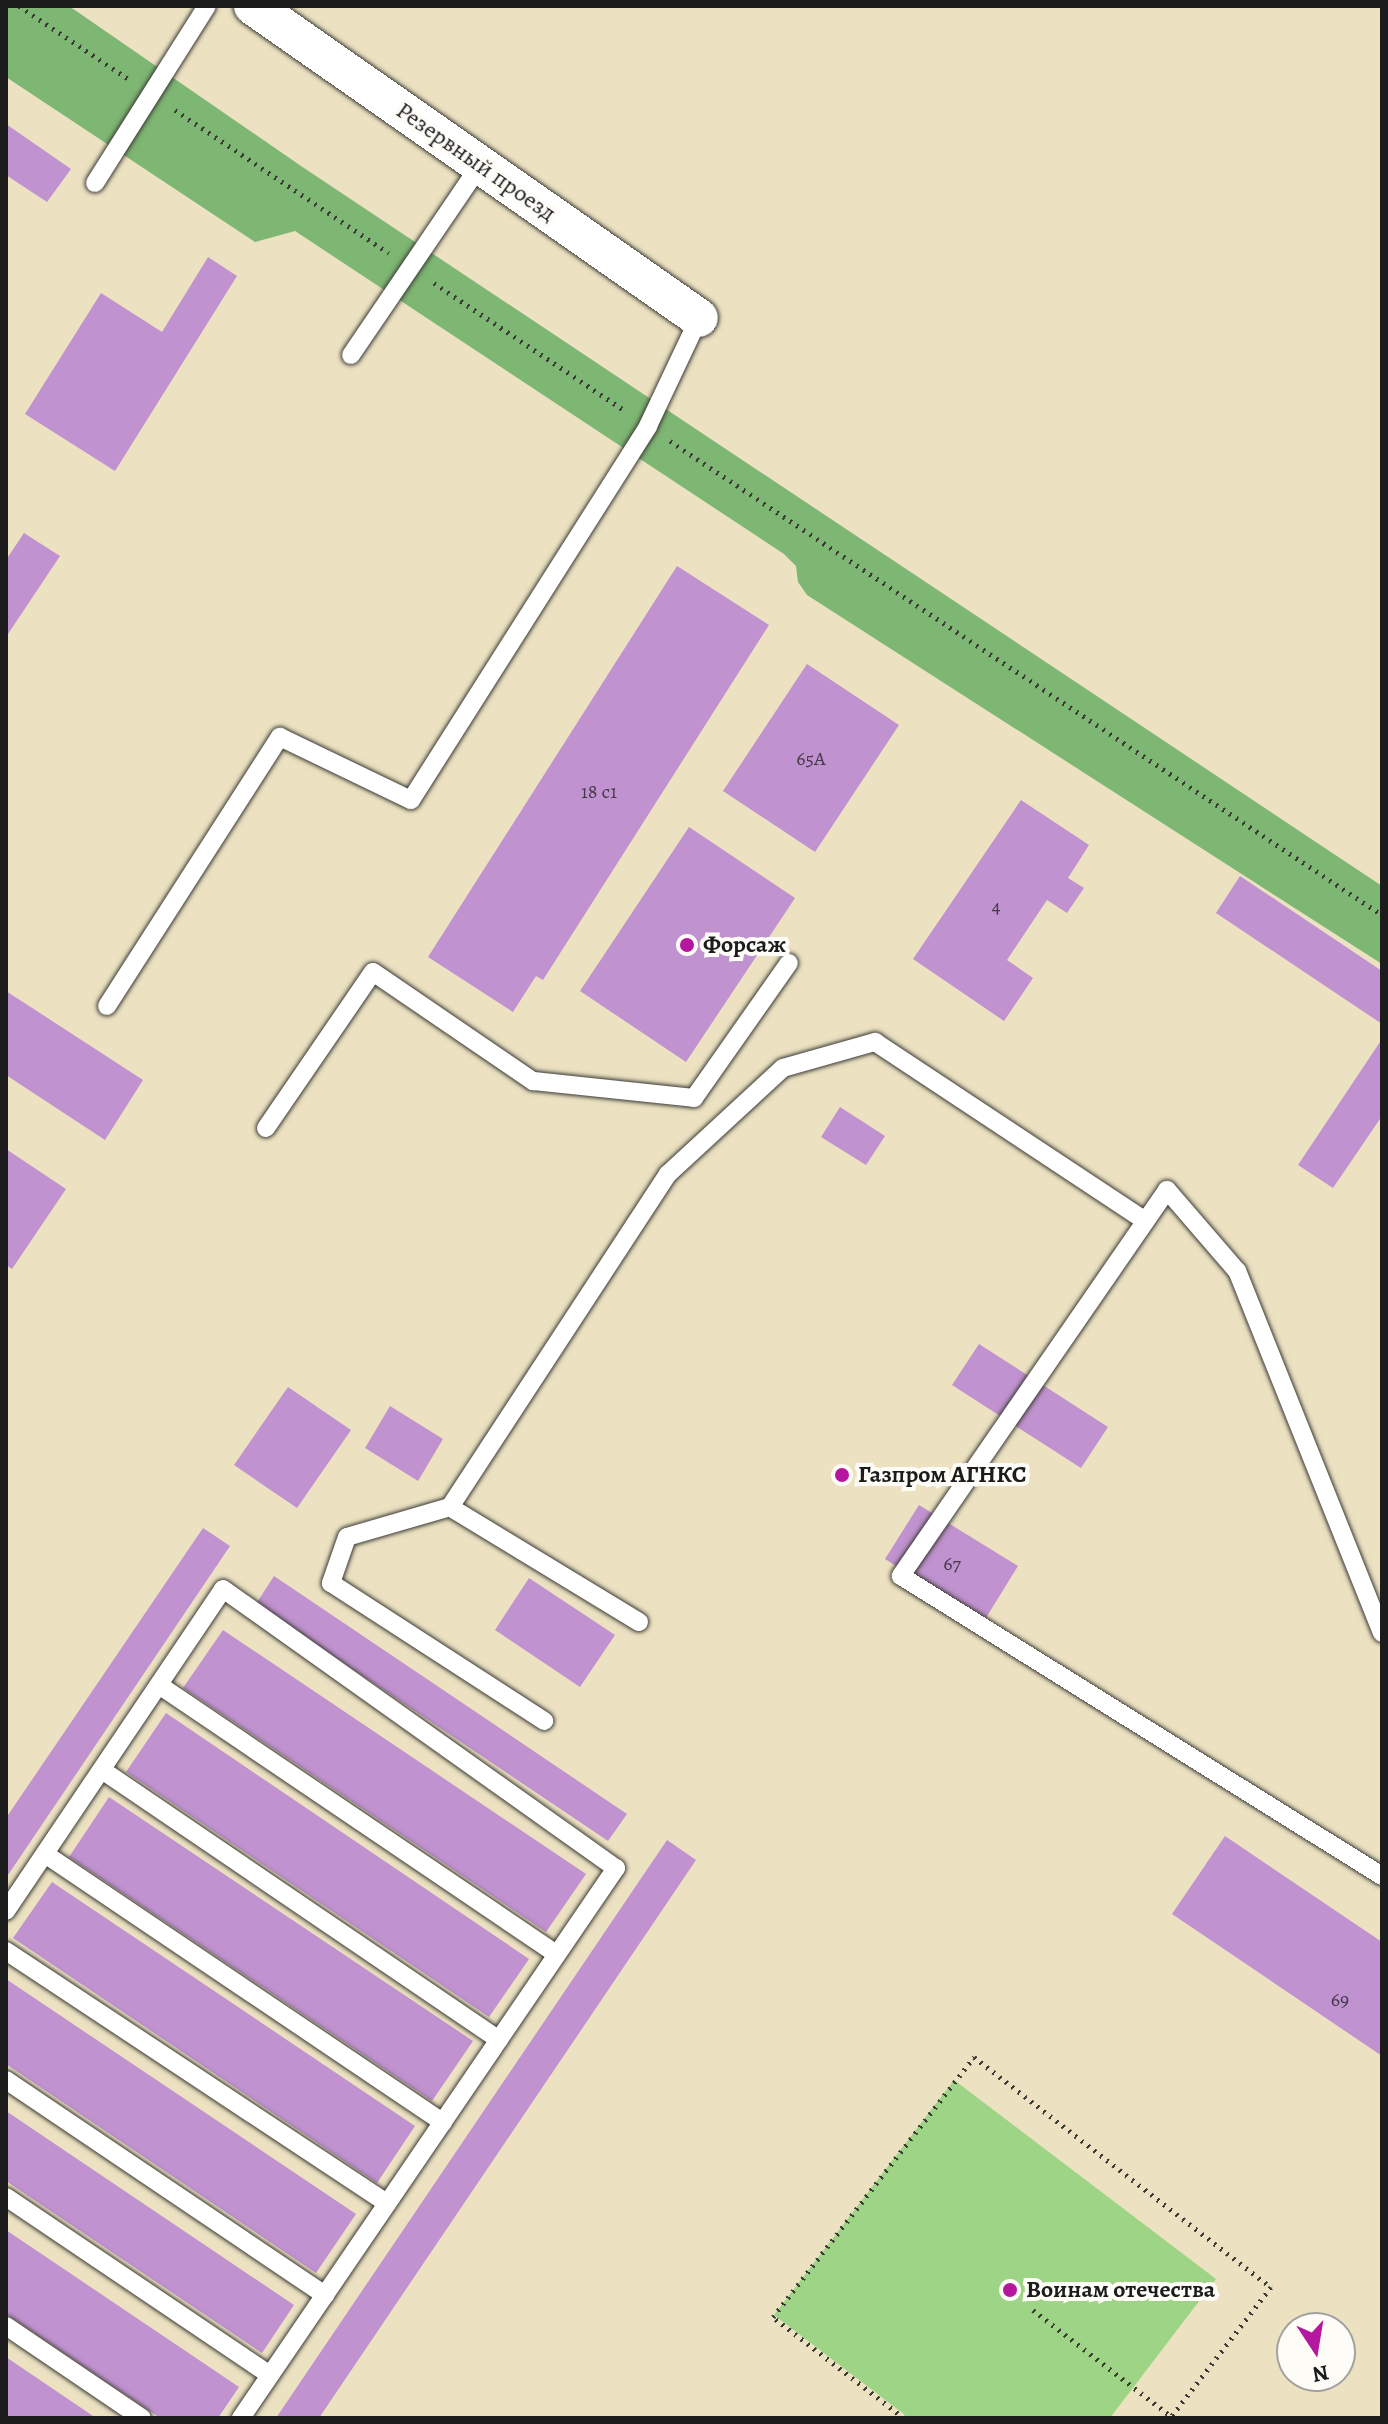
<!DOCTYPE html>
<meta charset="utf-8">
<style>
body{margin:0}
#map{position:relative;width:1388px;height:2424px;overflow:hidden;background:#ece2c2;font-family:Alegreya,serif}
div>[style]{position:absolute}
.green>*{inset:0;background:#9dd486}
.forest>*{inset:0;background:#7eb673}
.building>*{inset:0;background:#c092cf}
.path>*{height:5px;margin-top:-2.5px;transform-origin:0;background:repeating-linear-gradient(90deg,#3b3a35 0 2px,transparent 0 8px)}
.roads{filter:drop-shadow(0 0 2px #3b3a35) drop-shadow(0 0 2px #3b3a35)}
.service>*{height:18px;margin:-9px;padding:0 9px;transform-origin:9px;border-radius:9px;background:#fff}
.minor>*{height:38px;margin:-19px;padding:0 19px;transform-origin:19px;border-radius:19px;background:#fff}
.dots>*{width:22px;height:22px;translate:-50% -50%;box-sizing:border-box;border:4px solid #fdfcf7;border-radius:50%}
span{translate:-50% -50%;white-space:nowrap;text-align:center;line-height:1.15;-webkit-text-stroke:8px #fdfcf7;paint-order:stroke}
.number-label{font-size:20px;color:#453a49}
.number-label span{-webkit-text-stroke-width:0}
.street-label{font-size:24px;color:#1c1c1c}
.poi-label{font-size:24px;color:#1c1c1c;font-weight:700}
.left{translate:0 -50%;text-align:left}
.frame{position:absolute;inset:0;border:8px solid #1c1c1c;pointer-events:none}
.north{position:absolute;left:1276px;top:2312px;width:80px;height:80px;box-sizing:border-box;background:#fdfcf7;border:2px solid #a3a29f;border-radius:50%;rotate:168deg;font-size:22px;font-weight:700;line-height:32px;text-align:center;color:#1c1c1c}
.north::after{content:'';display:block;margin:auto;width:28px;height:36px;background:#b5179e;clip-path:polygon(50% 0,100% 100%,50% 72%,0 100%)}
</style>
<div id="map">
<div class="green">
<i style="clip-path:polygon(954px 2080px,1216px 2279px,1110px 2418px,909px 2418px,774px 2315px)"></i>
</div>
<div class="forest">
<i style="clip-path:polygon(6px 6px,69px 6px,301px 166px,1382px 886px,1382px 964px,807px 595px,798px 582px,796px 566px,784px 554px,295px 231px,255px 242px,6px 77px)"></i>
</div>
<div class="building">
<i style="clip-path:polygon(6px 124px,71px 169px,47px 202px,6px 175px)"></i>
<i style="clip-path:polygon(208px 257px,237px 276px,115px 471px,25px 414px,101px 293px,162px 332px)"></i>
<i style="clip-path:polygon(24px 533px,60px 556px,6px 637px,6px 560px)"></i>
<i style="clip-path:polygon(677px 566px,769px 625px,543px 980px,536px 976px,513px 1012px,428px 957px)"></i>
<i style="clip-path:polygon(807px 664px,899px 725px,815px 852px,723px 791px)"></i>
<i style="clip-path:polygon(1021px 800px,1089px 845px,1068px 878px,1084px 888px,1067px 913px,1047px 900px,1007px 960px,1033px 978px,1004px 1021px,913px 959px)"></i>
<i style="clip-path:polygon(689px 827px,795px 898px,686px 1062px,580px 991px)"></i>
<i style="clip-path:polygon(1240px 876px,1382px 971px,1382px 1024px,1216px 913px)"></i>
<i style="clip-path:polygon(6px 991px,143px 1080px,105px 1140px,6px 1075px)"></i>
<i style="clip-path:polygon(1382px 1039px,1382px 1116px,1333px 1188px,1298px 1165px)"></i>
<i style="clip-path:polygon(840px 1107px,885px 1136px,866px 1165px,821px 1137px)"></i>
<i style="clip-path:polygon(6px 1149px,66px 1189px,12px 1269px,6px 1265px)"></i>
<i style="clip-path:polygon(979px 1344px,1108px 1427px,1081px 1468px,952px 1385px)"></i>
<i style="clip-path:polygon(288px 1387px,351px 1430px,297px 1508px,234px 1465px)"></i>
<i style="clip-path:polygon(390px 1406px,443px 1439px,418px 1481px,365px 1448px)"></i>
<i style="clip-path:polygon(919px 1505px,1018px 1566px,984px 1621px,885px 1559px)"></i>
<i style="clip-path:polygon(203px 1528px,230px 1546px,6px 1878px,6px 1818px)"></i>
<i style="clip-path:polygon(274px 1576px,627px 1814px,608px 1841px,256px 1604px)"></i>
<i style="clip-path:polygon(529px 1578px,615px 1635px,580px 1687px,495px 1630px)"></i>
<i style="clip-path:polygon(223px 1630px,586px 1874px,546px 1932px,183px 1688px)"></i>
<i style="clip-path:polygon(166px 1713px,529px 1959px,489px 2017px,126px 1772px)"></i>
<i style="clip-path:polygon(109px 1797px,473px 2041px,432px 2101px,69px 1857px)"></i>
<i style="clip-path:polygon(1225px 1836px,1382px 1942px,1382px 2056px,1172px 1914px)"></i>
<i style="clip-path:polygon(667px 1840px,696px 1860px,319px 2418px,276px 2418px)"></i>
<i style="clip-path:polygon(52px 1882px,415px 2126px,377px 2183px,13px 1938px)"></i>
<i style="clip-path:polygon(6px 1979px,356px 2214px,316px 2273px,6px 2064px)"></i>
<i style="clip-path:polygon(6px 2111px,294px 2305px,262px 2353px,6px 2181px)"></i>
<i style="clip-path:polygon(6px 2230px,239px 2387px,218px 2418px,160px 2418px,6px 2314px)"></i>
<i style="clip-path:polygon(6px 2357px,96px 2418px,6px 2418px)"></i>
</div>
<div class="path">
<i style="left:19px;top:6px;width:133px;rotate:33.7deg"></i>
<i style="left:175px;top:110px;width:257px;rotate:33.8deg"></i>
<i style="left:434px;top:283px;width:230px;rotate:33.8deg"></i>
<i style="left:670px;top:441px;width:855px;rotate:33.65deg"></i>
<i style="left:1033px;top:2310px;width:175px;rotate:37.6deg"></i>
<i style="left:904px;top:2418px;width:165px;rotate:-142.4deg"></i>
<i style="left:773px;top:2317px;width:329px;rotate:-52.3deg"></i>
<i style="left:974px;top:2057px;width:376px;rotate:37.8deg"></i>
<i style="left:1271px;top:2287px;width:165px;rotate:127.6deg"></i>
</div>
<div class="roads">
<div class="service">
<i style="left:95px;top:183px;width:209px;rotate:-57.7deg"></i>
<i style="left:351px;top:355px;width:230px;rotate:-55.8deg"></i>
<i style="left:107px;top:1006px;width:320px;rotate:-57.3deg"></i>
<i style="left:280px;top:737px;width:145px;rotate:25.7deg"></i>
<i style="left:411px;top:800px;width:443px;rotate:-57.6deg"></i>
<i style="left:648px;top:426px;width:119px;rotate:-64.7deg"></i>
<i style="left:266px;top:1128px;width:189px;rotate:-55.6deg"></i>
<i style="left:373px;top:972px;width:194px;rotate:34.3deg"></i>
<i style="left:533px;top:1081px;width:162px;rotate:6deg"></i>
<i style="left:694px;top:1098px;width:165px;rotate:-54.9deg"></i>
<i style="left:450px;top:1507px;width:107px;rotate:163.8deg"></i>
<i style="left:347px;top:1537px;width:49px;rotate:109.2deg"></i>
<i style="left:331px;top:1583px;width:254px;rotate:32.9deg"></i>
<i style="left:639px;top:1622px;width:221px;rotate:-148.7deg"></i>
<i style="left:450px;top:1507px;width:398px;rotate:-56.8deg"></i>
<i style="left:668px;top:1174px;width:156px;rotate:-42.7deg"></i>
<i style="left:783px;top:1068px;width:96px;rotate:-15.8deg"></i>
<i style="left:875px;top:1042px;width:324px;rotate:33.5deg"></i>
<i style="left:1382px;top:1633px;width:390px;rotate:-111.8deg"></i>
<i style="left:1237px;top:1271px;width:107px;rotate:-130.8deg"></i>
<i style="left:1167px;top:1190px;width:469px;rotate:124.6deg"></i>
<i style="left:901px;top:1576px;width:567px;rotate:31.95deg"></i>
<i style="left:159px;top:1685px;width:480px;rotate:34.1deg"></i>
<i style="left:102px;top:1770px;width:480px;rotate:34.2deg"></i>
<i style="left:45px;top:1854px;width:480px;rotate:34deg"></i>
<i style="left:6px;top:1911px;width:388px;rotate:-56deg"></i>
<i style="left:223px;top:1589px;width:482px;rotate:35.4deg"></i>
<i style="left:616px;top:1868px;width:666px;rotate:124.29deg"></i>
<i style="left:6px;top:1951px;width:457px;rotate:33.5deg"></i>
<i style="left:6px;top:2080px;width:385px;rotate:34deg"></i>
<i style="left:6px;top:2197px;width:318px;rotate:34deg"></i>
<i style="left:6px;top:2326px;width:164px;rotate:34.1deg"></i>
</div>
<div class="minor">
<i style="left:253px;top:6px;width:544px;rotate:34.97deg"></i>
</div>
</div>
<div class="dots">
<i style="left:687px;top:945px;background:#b5179e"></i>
<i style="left:842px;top:1475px;background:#b5179e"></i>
<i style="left:1010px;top:2290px;background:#b5179e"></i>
</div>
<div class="number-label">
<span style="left:811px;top:758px">65А</span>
<span style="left:599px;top:791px">18 с1</span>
<span style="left:996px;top:906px">4</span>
<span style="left:952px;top:1563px">67</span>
<span style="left:1340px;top:1999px">69</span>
</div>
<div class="street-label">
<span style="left:476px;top:162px;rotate:35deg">Резервный проезд</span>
</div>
<div class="poi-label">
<span class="left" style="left:703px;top:945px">Форсаж</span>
<span class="left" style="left:858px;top:1475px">Газпром АГНКС</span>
<span class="left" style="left:1026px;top:2290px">Воинам отечества</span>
</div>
<div class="frame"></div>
<div class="north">N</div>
</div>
